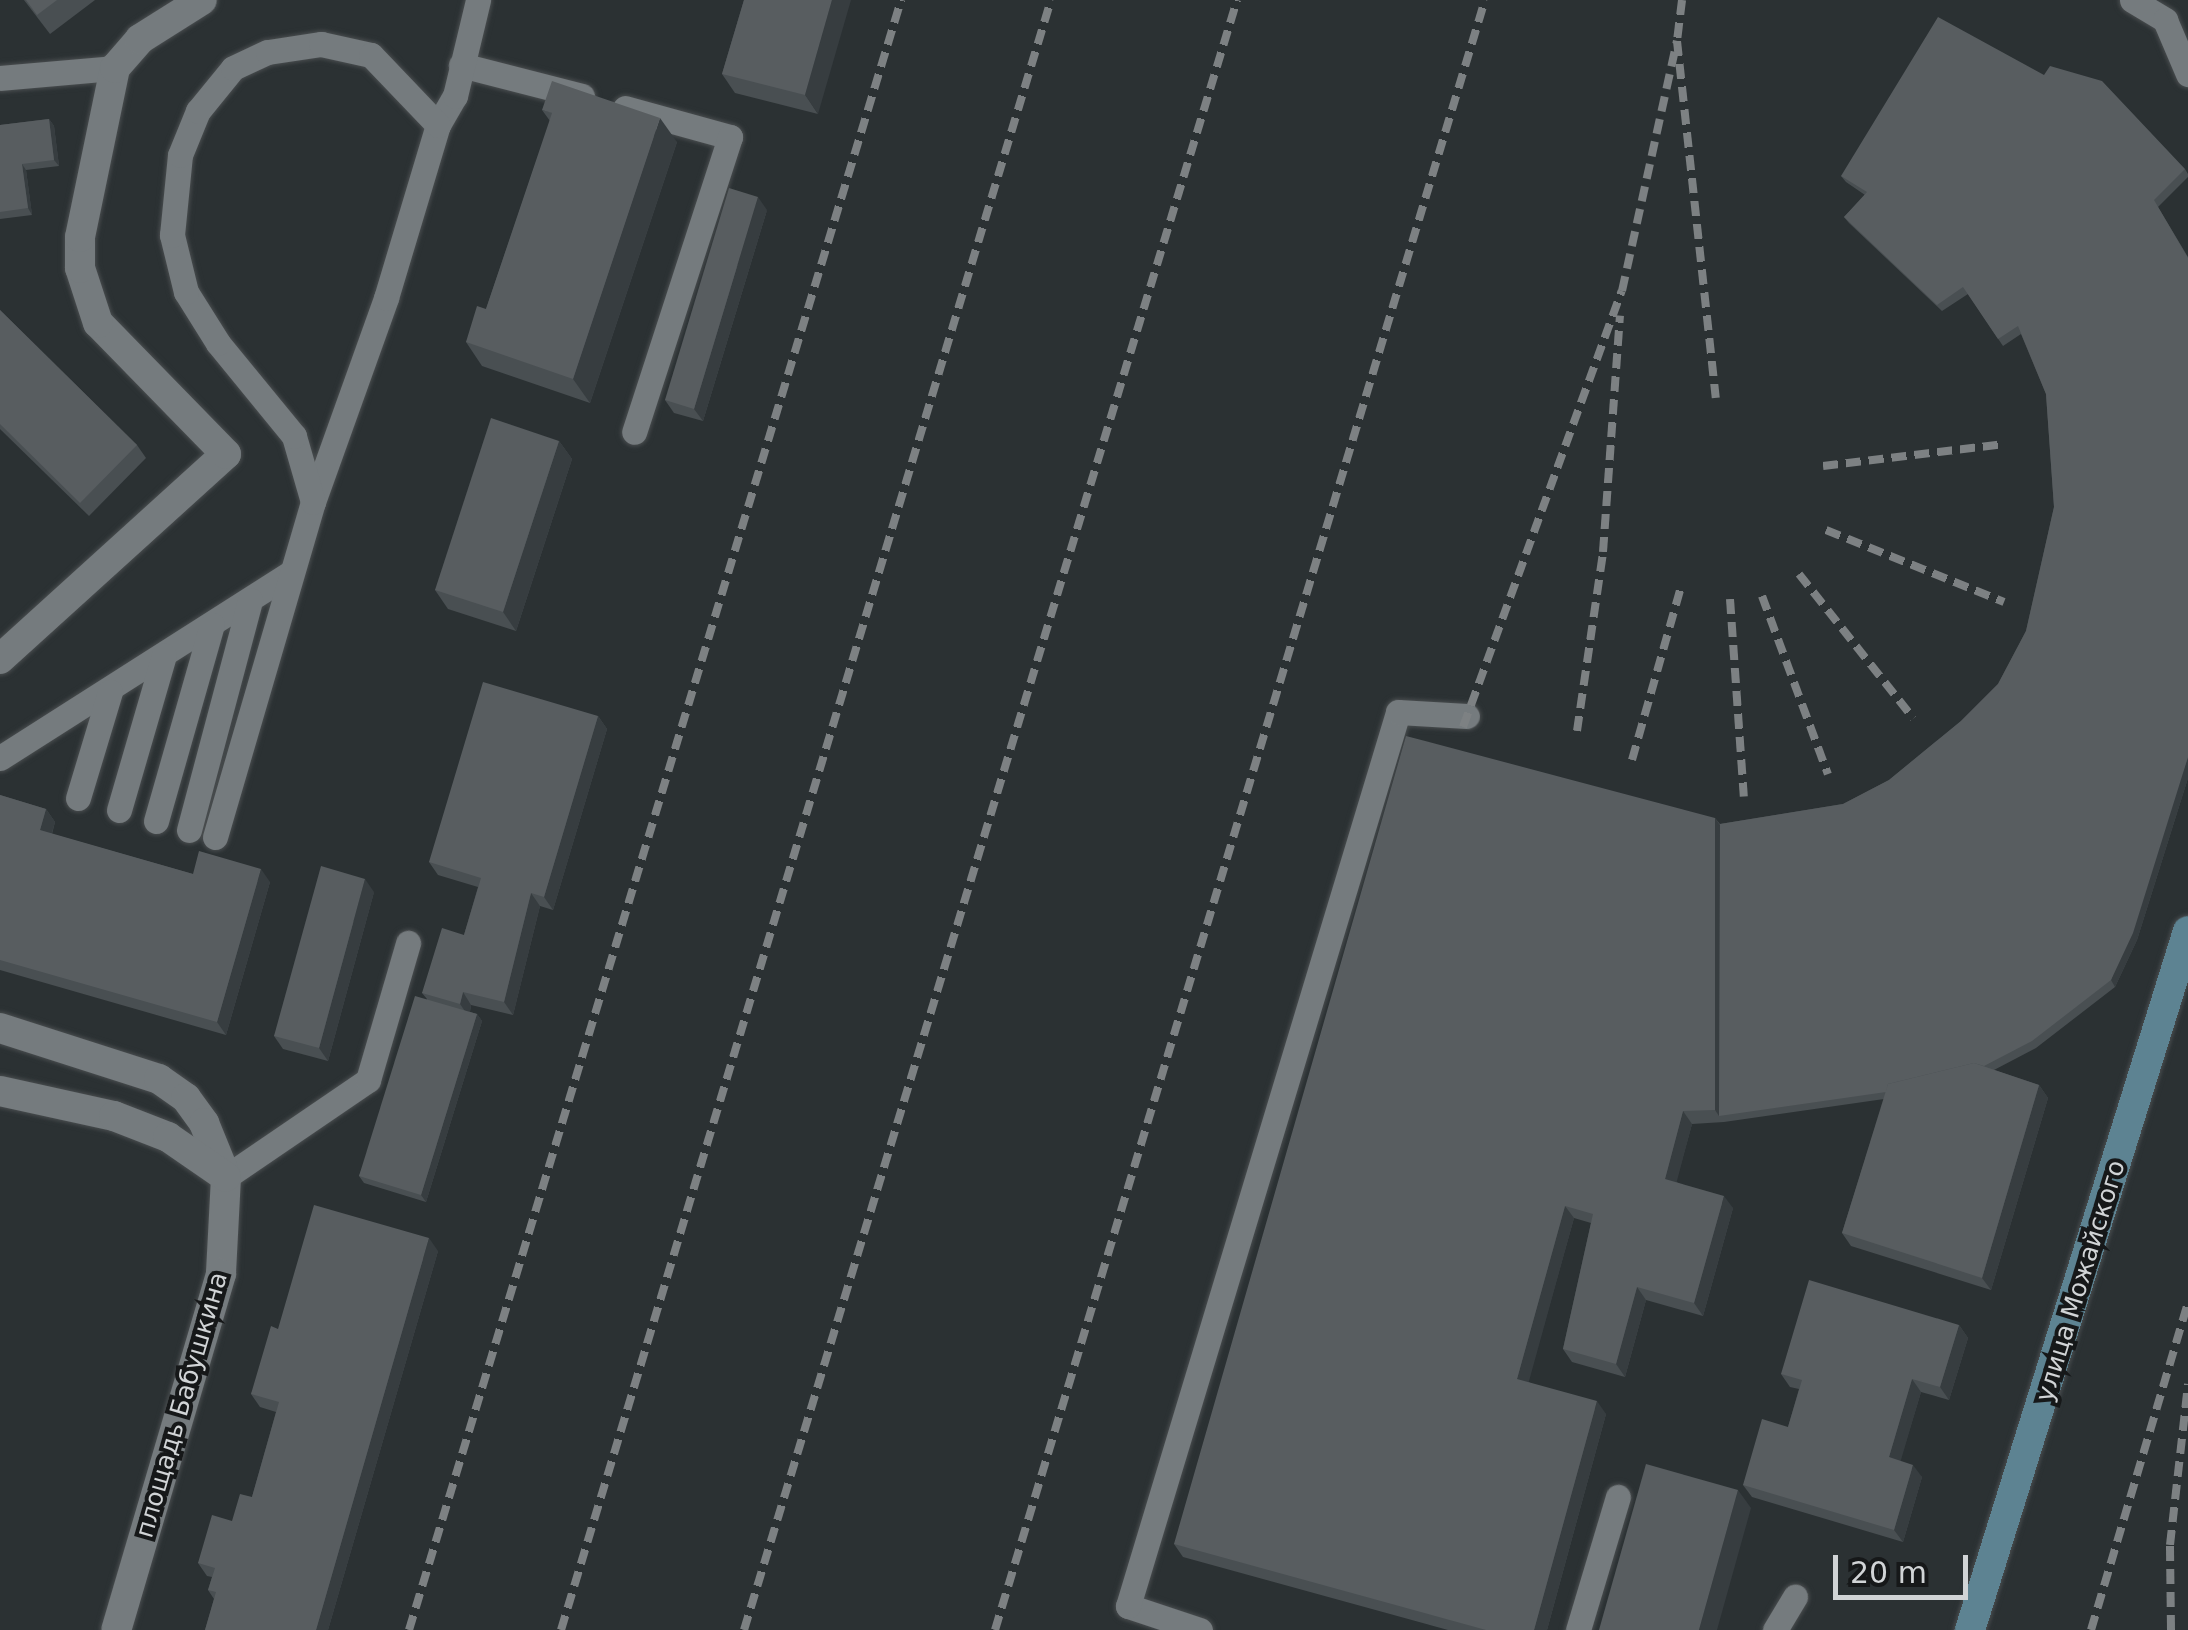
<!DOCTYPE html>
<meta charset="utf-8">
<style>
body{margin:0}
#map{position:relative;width:2188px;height:1630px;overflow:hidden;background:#2b3133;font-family:"DejaVu Sans",sans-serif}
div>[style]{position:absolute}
.roads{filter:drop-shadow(0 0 2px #494d4f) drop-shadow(0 0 2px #494d4f)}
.lane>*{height:25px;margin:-12.5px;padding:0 12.5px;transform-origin:12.5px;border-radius:12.5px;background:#757b7e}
.street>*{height:30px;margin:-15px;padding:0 15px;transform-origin:15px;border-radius:15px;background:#757b7e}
.secondary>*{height:30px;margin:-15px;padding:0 15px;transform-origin:15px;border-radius:15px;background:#5d8392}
.rail>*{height:8px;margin-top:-4px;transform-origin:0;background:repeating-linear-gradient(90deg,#7d8183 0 15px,transparent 0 23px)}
.wall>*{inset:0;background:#494f52}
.shaded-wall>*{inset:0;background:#373d40}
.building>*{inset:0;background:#585d60}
span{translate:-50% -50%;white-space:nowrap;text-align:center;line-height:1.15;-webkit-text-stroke:8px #161819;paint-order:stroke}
.street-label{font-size:25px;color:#d1d4d6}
.scale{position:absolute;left:1833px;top:1555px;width:135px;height:45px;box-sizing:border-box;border:5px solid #d1d4d6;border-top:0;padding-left:12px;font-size:30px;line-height:35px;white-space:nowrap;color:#d1d4d6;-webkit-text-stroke:8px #161819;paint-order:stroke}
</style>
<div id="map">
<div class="roads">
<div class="lane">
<i style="left:2132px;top:0;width:39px;rotate:31deg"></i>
<i style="left:2165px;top:20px;width:59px;rotate:66.9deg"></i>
<i style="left:461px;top:65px;width:125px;rotate:14.4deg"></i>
<i style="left:0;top:78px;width:115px;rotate:-5deg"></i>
<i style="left:625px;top:108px;width:109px;rotate:15.4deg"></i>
<i style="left:730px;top:137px;width:310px;rotate:108deg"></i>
<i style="left:313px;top:502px;width:217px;rotate:-70.3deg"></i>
<i style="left:386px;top:298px;width:181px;rotate:-73.3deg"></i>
<i style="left:438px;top:125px;width:34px;rotate:-60deg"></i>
<i style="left:455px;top:96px;width:99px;rotate:-76.5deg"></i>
<i style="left:0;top:758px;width:346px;rotate:-32.5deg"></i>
<i style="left:78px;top:798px;width:111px;rotate:-73.2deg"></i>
<i style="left:119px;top:810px;width:161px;rotate:-73.8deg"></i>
<i style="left:156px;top:821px;width:204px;rotate:-74.1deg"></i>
<i style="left:189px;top:830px;width:238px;rotate:-75.1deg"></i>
<i style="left:215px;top:837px;width:349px;rotate:-73.7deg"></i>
<i style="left:313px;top:502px;width:69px;rotate:-106.1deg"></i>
<i style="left:294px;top:436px;width:120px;rotate:-129.3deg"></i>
<i style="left:218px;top:343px;width:60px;rotate:-122.1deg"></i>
<i style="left:186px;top:292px;width:59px;rotate:-103.8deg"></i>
<i style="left:172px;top:235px;width:80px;rotate:-84.3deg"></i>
<i style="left:180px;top:155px;width:48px;rotate:-67.8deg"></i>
<i style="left:198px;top:111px;width:55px;rotate:-50.9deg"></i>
<i style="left:233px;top:68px;width:38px;rotate:-25deg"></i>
<i style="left:268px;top:52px;width:54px;rotate:-8.6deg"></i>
<i style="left:321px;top:44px;width:51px;rotate:12.4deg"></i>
<i style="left:371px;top:55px;width:97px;rotate:46.3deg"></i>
<i style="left:226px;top:1177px;width:172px;rotate:-34.3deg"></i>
<i style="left:368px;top:1080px;width:143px;rotate:-73.7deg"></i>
<i style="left:1200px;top:1630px;width:76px;rotate:-161.6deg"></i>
<i style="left:1128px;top:1606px;width:934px;rotate:-73.19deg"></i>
<i style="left:1398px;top:712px;width:69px;rotate:3.3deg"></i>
<i style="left:1578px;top:1630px;width:139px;rotate:-73.3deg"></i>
<i style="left:1775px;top:1630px;width:39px;rotate:-59deg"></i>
</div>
<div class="street">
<i style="left:0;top:659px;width:305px;rotate:-42.2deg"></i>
<i style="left:226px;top:454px;width:183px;rotate:-134.3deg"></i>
<i style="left:98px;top:323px;width:58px;rotate:-108.1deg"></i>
<i style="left:80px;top:268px;width:31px;rotate:-90deg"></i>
<i style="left:80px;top:237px;width:173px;rotate:-78.3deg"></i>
<i style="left:115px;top:68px;width:38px;rotate:-49deg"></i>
<i style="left:140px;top:39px;width:73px;rotate:-32.2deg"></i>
<i style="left:0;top:1028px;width:167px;rotate:17.8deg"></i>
<i style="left:159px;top:1079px;width:33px;rotate:35deg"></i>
<i style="left:186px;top:1098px;width:31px;rotate:54deg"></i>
<i style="left:204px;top:1123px;width:58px;rotate:67.8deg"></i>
<i style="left:226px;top:1177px;width:97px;rotate:93deg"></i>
<i style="left:221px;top:1274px;width:371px;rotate:106.4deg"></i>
<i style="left:0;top:1091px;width:117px;rotate:12.4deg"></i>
<i style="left:114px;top:1116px;width:58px;rotate:21.3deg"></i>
<i style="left:168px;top:1137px;width:70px;rotate:34.6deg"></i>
</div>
<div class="secondary">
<i style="left:1970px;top:1630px;width:732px;rotate:-72.68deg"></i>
</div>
</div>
<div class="rail">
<i style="left:1682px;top:0;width:41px;rotate:97deg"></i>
<i style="left:1677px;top:41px;width:359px;rotate:83.8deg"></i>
<i style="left:1823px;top:466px;width:183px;rotate:-6.9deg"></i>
<i style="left:1826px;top:530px;width:192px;rotate:22deg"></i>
<i style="left:1799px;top:574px;width:184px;rotate:51.6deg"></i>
<i style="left:1762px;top:596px;width:190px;rotate:69.7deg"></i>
<i style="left:1730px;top:599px;width:198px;rotate:86deg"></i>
<i style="left:1463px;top:727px;width:464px;rotate:-70deg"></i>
<i style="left:1622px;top:291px;width:256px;rotate:-77.6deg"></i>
<i style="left:1577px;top:731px;width:181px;rotate:-81.7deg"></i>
<i style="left:1603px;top:552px;width:237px;rotate:-85.9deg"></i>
<i style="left:1632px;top:760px;width:177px;rotate:-74.2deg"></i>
<i style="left:409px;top:1630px;width:1703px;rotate:-73.2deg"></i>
<i style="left:561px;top:1630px;width:1702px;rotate:-73.27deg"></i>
<i style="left:744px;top:1630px;width:1703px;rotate:-73.17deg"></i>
<i style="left:995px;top:1630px;width:1702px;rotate:-73.27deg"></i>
<i style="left:2091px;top:1630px;width:342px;rotate:-73.5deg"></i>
<i style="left:2171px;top:1630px;width:85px;rotate:-90.7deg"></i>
<i style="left:2170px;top:1545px;width:162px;rotate:-83.6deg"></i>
</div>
<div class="wall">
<i style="clip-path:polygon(24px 0,95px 0,50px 34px)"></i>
<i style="clip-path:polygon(744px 0,818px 114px,735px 93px,722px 74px)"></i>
<i style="clip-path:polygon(542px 110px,677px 142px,590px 403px,482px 366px,466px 342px,486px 309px,550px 121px)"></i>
<i style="clip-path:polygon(49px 119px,54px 126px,59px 166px,26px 170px,32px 215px,0 219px,0 125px)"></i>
<i style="clip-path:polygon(2185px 169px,2188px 174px,2188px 177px,2158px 207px,2188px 257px,2188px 778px,2137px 940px,2115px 987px,2036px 1048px,1994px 1070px,2039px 1085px,2048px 1098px,1991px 1290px,1851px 1246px,1842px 1233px,1884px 1099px,1724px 1122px,1692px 1124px,1676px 1182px,1733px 1208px,1703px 1316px,1646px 1300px,1625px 1377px,1572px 1362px,1563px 1349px,1591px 1223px,1574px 1218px,1528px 1382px,1606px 1414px,1547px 1630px,1448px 1630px,1183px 1557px,1174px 1544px,1715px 818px,1720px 824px,1843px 804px,1889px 780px,1961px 721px,1998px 684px,2026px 631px,2054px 507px,2046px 394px,2021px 334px,2003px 346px,1968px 294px,1942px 311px,1849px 223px,1844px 217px,1865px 195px,1846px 182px,1841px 176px)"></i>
<i style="clip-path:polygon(767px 210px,703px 421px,674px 413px,665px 400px)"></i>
<i style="clip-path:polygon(0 310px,137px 445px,146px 458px,89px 516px,0 429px)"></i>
<i style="clip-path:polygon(559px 441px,572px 459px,516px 631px,448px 609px,435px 590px)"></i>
<i style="clip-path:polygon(598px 716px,607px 729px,553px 910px,540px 906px,513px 1015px,471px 1005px,470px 1012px,477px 1014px,482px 1021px,426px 1202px,364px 1183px,359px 1176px,427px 999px,422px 993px,464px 935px,478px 887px,438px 875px,429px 862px)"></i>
<i style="clip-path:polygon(0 795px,46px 809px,55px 822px,52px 834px,193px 874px,270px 882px,226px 1035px,0 970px)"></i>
<i style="clip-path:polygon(374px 892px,328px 1061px,283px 1049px,274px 1036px)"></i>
<i style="clip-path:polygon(438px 1251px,328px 1630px,205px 1630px,214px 1599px,208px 1590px,212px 1577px,207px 1576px,198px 1563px,252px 1497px,276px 1412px,260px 1407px,251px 1394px,278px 1329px)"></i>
<i style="clip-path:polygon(1959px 1325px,1968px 1338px,1949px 1400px,1921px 1392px,1900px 1461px,1922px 1477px,1903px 1542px,1752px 1497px,1743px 1485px,1788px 1427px,1799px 1389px,1790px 1387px,1781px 1374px)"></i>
</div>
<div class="shaded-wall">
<i style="clip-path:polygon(832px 0,851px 0,818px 114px,805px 95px)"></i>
<i style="clip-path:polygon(660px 118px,677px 142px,590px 403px,573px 379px)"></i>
<i style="clip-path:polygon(49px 119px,54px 126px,59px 166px,54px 160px)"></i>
<i style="clip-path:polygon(22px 164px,26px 170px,32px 215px,28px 208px)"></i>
<i style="clip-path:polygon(758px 197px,767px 210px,703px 421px,694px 409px)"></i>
<i style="clip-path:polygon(559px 441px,572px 459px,516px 631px,503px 612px)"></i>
<i style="clip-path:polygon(598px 716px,607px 729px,553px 910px,544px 897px)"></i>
<i style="clip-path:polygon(2188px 757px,2188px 778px,2137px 940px,2115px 987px,2111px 980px)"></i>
<i style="clip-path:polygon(46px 809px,55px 822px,49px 843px,40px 830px)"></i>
<i style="clip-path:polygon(1715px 818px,1724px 831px,1719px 1116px,1715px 1110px)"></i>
<i style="clip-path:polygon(261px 869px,270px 882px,226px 1035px,217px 1022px)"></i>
<i style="clip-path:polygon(365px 879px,374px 892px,328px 1061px,319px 1048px)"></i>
<i style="clip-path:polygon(531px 893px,540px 906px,513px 1015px,504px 1002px)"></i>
<i style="clip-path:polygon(463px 992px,471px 1005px,469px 1017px,460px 1004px)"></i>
<i style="clip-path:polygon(477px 1014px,482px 1021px,426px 1202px,421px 1195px)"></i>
<i style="clip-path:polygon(2039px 1085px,2048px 1098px,1991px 1290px,1982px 1278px)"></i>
<i style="clip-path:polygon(1683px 1111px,1692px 1124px,1674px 1192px,1665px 1179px)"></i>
<i style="clip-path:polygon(1724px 1196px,1733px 1208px,1703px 1316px,1694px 1303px)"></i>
<i style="clip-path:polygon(1565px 1206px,1574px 1218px,1526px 1392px,1517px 1379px)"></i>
<i style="clip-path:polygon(429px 1238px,438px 1251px,328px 1630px,316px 1630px)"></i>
<i style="clip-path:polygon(1637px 1287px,1646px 1300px,1625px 1377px,1616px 1364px)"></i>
<i style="clip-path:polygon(1959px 1325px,1968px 1338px,1949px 1400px,1940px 1387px)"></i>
<i style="clip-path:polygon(1912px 1379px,1921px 1392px,1898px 1470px,1889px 1457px)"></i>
<i style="clip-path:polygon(1597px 1401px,1606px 1414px,1547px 1630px,1534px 1630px)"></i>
<i style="clip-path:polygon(1913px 1465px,1922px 1477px,1903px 1542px,1894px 1530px)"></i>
<i style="clip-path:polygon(1738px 1490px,1751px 1508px,1717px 1630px,1699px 1630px)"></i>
</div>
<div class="building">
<i style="clip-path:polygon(26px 0,57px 0,37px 15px)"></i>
<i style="clip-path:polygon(744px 0,832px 0,805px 95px,722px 74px)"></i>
<i style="clip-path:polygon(1938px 17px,2044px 75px,2050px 66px,2102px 81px,2185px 169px,2154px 200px,2188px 258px,2188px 757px,2133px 933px,2111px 980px,2032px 1041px,1984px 1066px,1974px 1063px,1888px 1084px,1886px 1092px,1719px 1116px,1720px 824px,1843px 804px,1889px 780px,1961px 721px,1998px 684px,2026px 631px,2054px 507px,2046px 394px,2018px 326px,1998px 339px,1963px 287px,1937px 305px,1844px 217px,1867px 192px,1841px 176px)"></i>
<i style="clip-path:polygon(552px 81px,660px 118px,573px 379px,466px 342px,477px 306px,486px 309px,552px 113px,542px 110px)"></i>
<i style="clip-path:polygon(49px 119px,54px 160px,22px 164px,28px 208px,0 212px,0 125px)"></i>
<i style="clip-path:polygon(729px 188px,758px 197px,694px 409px,665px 400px)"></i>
<i style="clip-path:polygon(0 310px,137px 445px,80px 503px,0 424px)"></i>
<i style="clip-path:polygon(491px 418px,559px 441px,503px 612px,435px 590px)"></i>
<i style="clip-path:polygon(483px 682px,598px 716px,544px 897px,531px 893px,504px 1002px,463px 992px,460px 1004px,422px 993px,442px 928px,464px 935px,481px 878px,429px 862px)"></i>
<i style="clip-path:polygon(1406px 736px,1715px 818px,1715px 1110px,1683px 1111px,1665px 1179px,1724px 1196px,1694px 1303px,1637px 1287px,1616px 1364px,1563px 1349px,1593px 1214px,1565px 1206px,1517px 1379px,1597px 1401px,1534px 1630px,1486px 1630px,1174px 1544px)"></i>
<i style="clip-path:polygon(0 795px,46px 809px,40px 830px,193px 874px,199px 851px,261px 869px,217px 1022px,0 960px)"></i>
<i style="clip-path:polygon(321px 866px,365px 879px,319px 1048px,274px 1036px)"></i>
<i style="clip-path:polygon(415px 996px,477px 1014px,421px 1195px,359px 1176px)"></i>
<i style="clip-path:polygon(1974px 1063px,2039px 1085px,1982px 1278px,1842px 1233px,1888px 1084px)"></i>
<i style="clip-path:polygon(314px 1205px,429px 1238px,316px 1630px,205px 1630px,216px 1592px,208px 1590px,215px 1568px,198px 1563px,212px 1515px,232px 1521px,240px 1494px,252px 1497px,279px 1402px,251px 1394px,271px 1326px,278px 1329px)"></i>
<i style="clip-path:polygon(1809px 1280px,1959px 1325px,1940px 1387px,1912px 1379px,1889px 1457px,1913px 1465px,1894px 1530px,1743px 1485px,1762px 1419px,1788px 1427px,1802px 1380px,1781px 1374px)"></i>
<i style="clip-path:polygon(1646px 1464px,1738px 1490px,1699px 1630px,1599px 1630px)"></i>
</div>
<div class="street-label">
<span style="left:2081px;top:1281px;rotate:-73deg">улица Можайского</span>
<span style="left:182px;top:1405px;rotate:-74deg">площадь Бабушкина</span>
</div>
<div class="scale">20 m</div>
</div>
